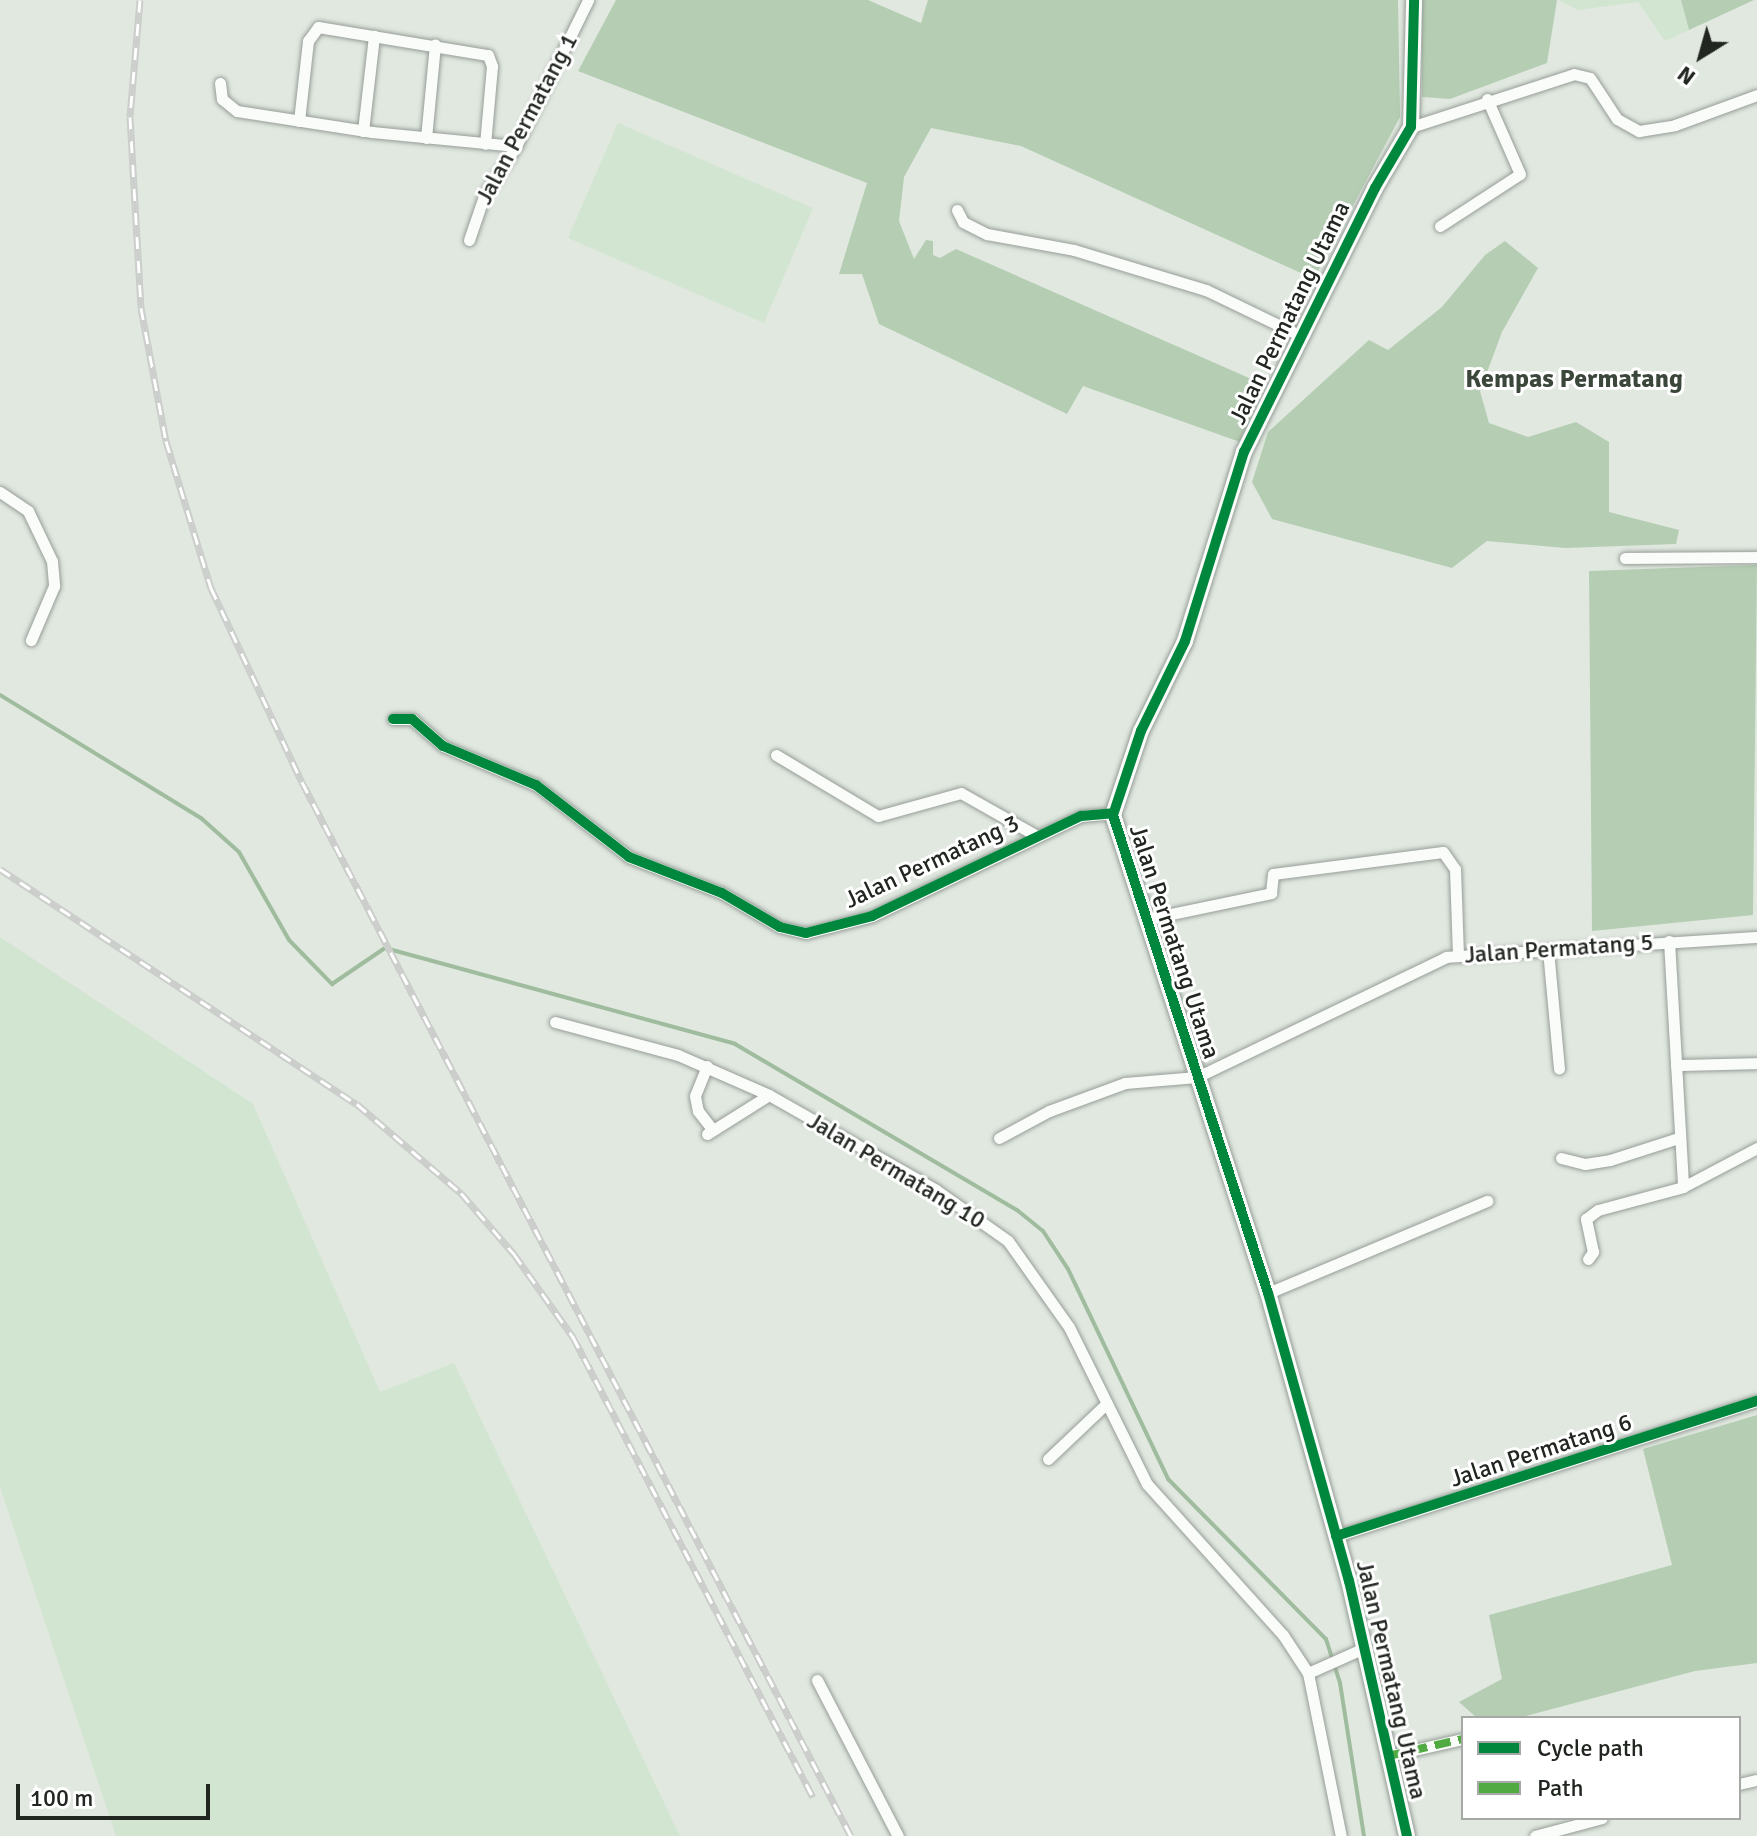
<!DOCTYPE html>
<style>
body{margin:0}
#map{position:relative;width:1757px;height:1836px;overflow:hidden;background:#e0e8e0;font-family:Signika,sans-serif}
div>[style]{position:absolute}
.green>*{inset:0;background:#d2e5d1}
.forest>*{inset:0;background:#b5ceb3}
.stream>*{height:4px;margin:-2px;padding:0 2px;transform-origin:2px;border-radius:2px;background:#a0bc9e}
.roads{filter:drop-shadow(0 0 2px #979d97) drop-shadow(0 0 2px #979d97)}
.street>*{height:11px;margin:-5.5px;padding:0 5.5px;transform-origin:5.5px;border-radius:5.5px;background:#fafcfa}
.secondary>*{height:16px;margin:-8px;padding:0 8px;transform-origin:8px;border-radius:8px;background:#fafcfa}
.rail>*{height:7px;margin-top:-3.5px;transform-origin:0;background:repeating-linear-gradient(90deg,#fff 0 12px,#cbcecb 0 24px);box-sizing:border-box;border-block:2px solid #cbcecb}
.quiet>*{height:8px;margin-top:-4px;transform-origin:0;background:repeating-linear-gradient(90deg,#52aa43 0 16px,transparent 0 24px)}
.cycleway>*{height:10px;margin:-5px;padding:0 5px;transform-origin:5px;border-radius:5px;background:#00873e}
span{translate:-50% -50%;white-space:nowrap;text-align:center;line-height:1.15;-webkit-text-stroke:6px #fff;paint-order:stroke}
.street-label{font-size:24px;color:#212620}
.neighbourhood-label{font-size:26px;color:#3b473a;font-weight:700}
.legend{position:absolute;left:1461px;top:1716px;width:280px;height:104px;box-sizing:border-box;background:#fff;border:2px solid #a6a8a6;margin:0;padding:10px 14px;list-style:none;font-size:24px;color:#212620}
.legend li{display:flex;align-items:center;gap:16px;height:40px}
.legend b{width:40px;border:2px solid #a6a8a6}
.north{position:absolute;left:1661px;top:16px;width:80px;height:80px;-webkit-text-stroke:6px #fff;paint-order:stroke;rotate:217deg;font-size:22px;font-weight:700;line-height:32px;text-align:center;color:#212620}
.north::after{content:'';display:block;margin:auto;width:28px;height:36px;background:#212620;clip-path:polygon(50% 0,100% 100%,50% 72%,0 100%)}
.scale{position:absolute;left:16px;top:1784px;width:194px;height:36px;box-sizing:border-box;border:4px solid #212620;border-top:0;padding-left:10px;font-size:24px;line-height:28px;white-space:nowrap;color:#212620;-webkit-text-stroke:6px #fff;paint-order:stroke}
</style>
<div id="map">
<div class="green">
<i style="clip-path:polygon(1558px 0,1681px 0,1689px 30px,1665px 41px,1638px 2px,1578px 10px)"></i>
<i style="clip-path:polygon(618px 123px,813px 208px,764px 323px,568px 238px)"></i>
<i style="clip-path:polygon(0 937px,253px 1104px,380px 1392px,454px 1363px,680px 1836px,116px 1836px,0 1487px)"></i>
</div>
<div class="forest">
<i style="clip-path:polygon(616px 0,868px 0,921px 23px,928px 0,1398px 0,1400px 117px,1314px 279px,1021px 146px,931px 128px,904px 177px,899px 221px,914px 259px,926px 240px,933px 241px,933px 255px,940px 258px,956px 249px,1265px 385px,1240px 442px,1083px 386px,1067px 414px,879px 324px,862px 274px,839px 274px,867px 183px,578px 71px)"></i>
<i style="clip-path:polygon(1422px 0,1557px 0,1547px 63px,1450px 99px,1422px 97px)"></i>
<i style="clip-path:polygon(1681px 0,1754px 0,1689px 30px)"></i>
<i style="clip-path:polygon(1505px 241px,1538px 268px,1502px 332px,1480px 391px,1489px 423px,1528px 437px,1576px 422px,1609px 442px,1609px 512px,1679px 530px,1676px 544px,1565px 548px,1487px 541px,1452px 568px,1272px 519px,1252px 482px,1268px 432px,1369px 340px,1388px 350px,1442px 307px,1485px 255px)"></i>
<i style="clip-path:polygon(1757px 565px,1753px 915px,1592px 931px,1589px 571px)"></i>
<i style="clip-path:polygon(1757px 1415px,1757px 1663px,1695px 1671px,1518px 1718px,1477px 1718px,1459px 1702px,1502px 1679px,1489px 1615px,1672px 1565px,1643px 1449px)"></i>
</div>
<div class="stream">
<i style="left:0;top:695px;width:236px;rotate:31.5deg"></i>
<i style="left:201px;top:818px;width:51px;rotate:41.8deg"></i>
<i style="left:239px;top:852px;width:101px;rotate:60.4deg"></i>
<i style="left:289px;top:940px;width:62px;rotate:45.7deg"></i>
<i style="left:332px;top:984px;width:64px;rotate:-34.2deg"></i>
<i style="left:385px;top:948px;width:363px;rotate:15.3deg"></i>
<i style="left:735px;top:1044px;width:327px;rotate:30.5deg"></i>
<i style="left:1017px;top:1210px;width:33px;rotate:39deg"></i>
<i style="left:1043px;top:1231px;width:45px;rotate:56.7deg"></i>
<i style="left:1068px;top:1269px;width:233px;rotate:64.5deg"></i>
<i style="left:1168px;top:1479px;width:225px;rotate:45.4deg"></i>
<i style="left:1326px;top:1639px;width:46px;rotate:72.3deg"></i>
<i style="left:1340px;top:1683px;width:155px;rotate:81.1deg"></i>
</div>
<div class="roads">
<div class="street">
<i style="left:220px;top:83px;width:16px;rotate:83deg"></i>
<i style="left:222px;top:99px;width:19px;rotate:39deg"></i>
<i style="left:237px;top:111px;width:137px;rotate:8.8deg"></i>
<i style="left:372px;top:132px;width:145px;rotate:5.6deg"></i>
<i style="left:299px;top:121px;width:81px;rotate:-83.6deg"></i>
<i style="left:308px;top:41px;width:17px;rotate:-54deg"></i>
<i style="left:318px;top:27px;width:172px;rotate:9.4deg"></i>
<i style="left:488px;top:55px;width:12px;rotate:70deg"></i>
<i style="left:492px;top:66px;width:78px;rotate:95.1deg"></i>
<i style="left:1411px;top:127px;width:171px;rotate:-18deg"></i>
<i style="left:1574px;top:74px;width:16px;rotate:14deg"></i>
<i style="left:1590px;top:78px;width:49px;rotate:56.6deg"></i>
<i style="left:1617px;top:119px;width:25px;rotate:29deg"></i>
<i style="left:1639px;top:131px;width:36px;rotate:-9deg"></i>
<i style="left:1675px;top:125px;width:87px;rotate:-20.1deg"></i>
<i style="left:363px;top:131px;width:96px;rotate:-83.4deg"></i>
<i style="left:426px;top:138px;width:94px;rotate:-84.5deg"></i>
<i style="left:957px;top:210px;width:13px;rotate:63deg"></i>
<i style="left:963px;top:222px;width:27px;rotate:27deg"></i>
<i style="left:987px;top:234px;width:88px;rotate:10.4deg"></i>
<i style="left:1074px;top:250px;width:138px;rotate:16.9deg"></i>
<i style="left:1206px;top:290px;width:106px;rotate:25.8deg"></i>
<i style="left:1440px;top:226px;width:95px;rotate:-33deg"></i>
<i style="left:1520px;top:174px;width:82px;rotate:-113.7deg"></i>
<i style="left:469px;top:240px;width:46px;rotate:-71.2deg"></i>
<i style="left:484px;top:196px;width:59px;rotate:-57.4deg"></i>
<i style="left:516px;top:146px;width:163px;rotate:-63.7deg"></i>
<i style="left:0;top:492px;width:34px;rotate:34deg"></i>
<i style="left:28px;top:511px;width:55px;rotate:64.4deg"></i>
<i style="left:52px;top:561px;width:25px;rotate:85deg"></i>
<i style="left:54px;top:586px;width:59px;rotate:113.1deg"></i>
<i style="left:1625px;top:558px;width:132px;rotate:-0.4deg"></i>
<i style="left:393px;top:719px;width:19px"></i>
<i style="left:412px;top:719px;width:41px;rotate:41.1deg"></i>
<i style="left:443px;top:746px;width:101px;rotate:22.8deg"></i>
<i style="left:536px;top:785px;width:118px;rotate:37.7deg"></i>
<i style="left:629px;top:857px;width:100px;rotate:21.2deg"></i>
<i style="left:722px;top:893px;width:67px;rotate:30.4deg"></i>
<i style="left:780px;top:927px;width:27px;rotate:13deg"></i>
<i style="left:806px;top:933px;width:68px;rotate:-14.4deg"></i>
<i style="left:872px;top:916px;width:232px;rotate:-25.6deg"></i>
<i style="left:1081px;top:816px;width:32px;rotate:-5deg"></i>
<i style="left:776px;top:755px;width:119px;rotate:30.9deg"></i>
<i style="left:878px;top:816px;width:86px;rotate:-15.5deg"></i>
<i style="left:961px;top:793px;width:87px;rotate:29.5deg"></i>
<i style="left:1147px;top:919px;width:127px;rotate:-11.8deg"></i>
<i style="left:1271px;top:893px;width:19px;rotate:-84deg"></i>
<i style="left:1273px;top:874px;width:171px;rotate:-7.4deg"></i>
<i style="left:1443px;top:852px;width:21px;rotate:55deg"></i>
<i style="left:1455px;top:869px;width:86px;rotate:88deg"></i>
<i style="left:1669px;top:941px;width:246px;rotate:86.7deg"></i>
<i style="left:1548px;top:950px;width:119px;rotate:84.7deg"></i>
<i style="left:555px;top:1022px;width:127px;rotate:15deg"></i>
<i style="left:678px;top:1055px;width:99px;rotate:23.7deg"></i>
<i style="left:769px;top:1095px;width:192px;rotate:29.6deg"></i>
<i style="left:936px;top:1190px;width:88px;rotate:35.3deg"></i>
<i style="left:1008px;top:1241px;width:105px;rotate:54.7deg"></i>
<i style="left:1069px;top:1327px;width:175px;rotate:63.6deg"></i>
<i style="left:1147px;top:1484px;width:203px;rotate:48deg"></i>
<i style="left:1283px;top:1635px;width:45px;rotate:56.7deg"></i>
<i style="left:1308px;top:1673px;width:166px;rotate:78.6deg"></i>
<i style="left:1676px;top:1065px;width:81px;rotate:-1.4deg"></i>
<i style="left:707px;top:1066px;width:32px;rotate:112deg"></i>
<i style="left:695px;top:1096px;width:15px;rotate:79deg"></i>
<i style="left:698px;top:1111px;width:24px;rotate:52deg"></i>
<i style="left:707px;top:1134px;width:73px;rotate:-32.2deg"></i>
<i style="left:999px;top:1138px;width:57px;rotate:-28.4deg"></i>
<i style="left:1049px;top:1111px;width:81px;rotate:-20.2deg"></i>
<i style="left:1125px;top:1083px;width:72px;rotate:-4.8deg"></i>
<i style="left:1197px;top:1077px;width:276px;rotate:-25.7deg"></i>
<i style="left:1446px;top:957px;width:312px;rotate:-3.7deg"></i>
<i style="left:1561px;top:1158px;width:25px;rotate:14deg"></i>
<i style="left:1585px;top:1164px;width:25px;rotate:-9deg"></i>
<i style="left:1610px;top:1160px;width:71px;rotate:-17.9deg"></i>
<i style="left:1588px;top:1259px;width:9px;rotate:-54deg"></i>
<i style="left:1593px;top:1252px;width:34px;rotate:-102deg"></i>
<i style="left:1586px;top:1219px;width:15px;rotate:-37deg"></i>
<i style="left:1598px;top:1210px;width:88px;rotate:-15.1deg"></i>
<i style="left:1683px;top:1187px;width:84px;rotate:-27.8deg"></i>
<i style="left:1268px;top:1293px;width:238px;rotate:-22.8deg"></i>
<i style="left:1048px;top:1459px;width:79px;rotate:-43.5deg"></i>
<i style="left:1336px;top:1536px;width:442px;rotate:-17.8deg"></i>
<i style="left:1308px;top:1673px;width:59px;rotate:-24deg"></i>
<i style="left:817px;top:1680px;width:176px;rotate:62.6deg"></i>
<i style="left:1388px;top:1756px;width:77px;rotate:-12.8deg"></i>
<i style="left:1739px;top:1784px;width:18px;rotate:-13deg"></i>
<i style="left:1535px;top:1836px;width:69px;rotate:-15deg"></i>
</div>
<div class="secondary">
<i style="left:1407px;top:1836px;width:262px;rotate:-102.8deg"></i>
<i style="left:1349px;top:1581px;width:299px;rotate:-105.7deg"></i>
<i style="left:1268px;top:1293px;width:503px;rotate:-107.97deg"></i>
<i style="left:1113px;top:815px;width:89px;rotate:-71.6deg"></i>
<i style="left:1141px;top:731px;width:100px;rotate:-63.9deg"></i>
<i style="left:1185px;top:641px;width:198px;rotate:-72.7deg"></i>
<i style="left:1244px;top:452px;width:295px;rotate:-63.6deg"></i>
<i style="left:1375px;top:188px;width:71px;rotate:-59.5deg"></i>
<i style="left:1411px;top:127px;width:127px;rotate:-88.6deg"></i>
</div>
</div>
<div class="rail">
<i style="left:140px;top:0;width:117px;rotate:94.9deg"></i>
<i style="left:130px;top:117px;width:191px;rotate:86.7deg"></i>
<i style="left:141px;top:308px;width:135px;rotate:79.4deg"></i>
<i style="left:166px;top:441px;width:154px;rotate:73deg"></i>
<i style="left:211px;top:588px;width:214px;rotate:64.9deg"></i>
<i style="left:302px;top:782px;width:1188px;rotate:62.49deg"></i>
<i style="left:0;top:869px;width:427px;rotate:33.4deg"></i>
<i style="left:357px;top:1104px;width:137px;rotate:40.6deg"></i>
<i style="left:461px;top:1193px;width:81px;rotate:49deg"></i>
<i style="left:514px;top:1254px;width:102px;rotate:54.6deg"></i>
<i style="left:573px;top:1337px;width:519px;rotate:62.45deg"></i>
</div>
<div class="quiet">
<i style="left:1388px;top:1756px;width:77px;rotate:-12.8deg"></i>
</div>
<div class="cycleway">
<i style="left:393px;top:719px;width:19px"></i>
<i style="left:412px;top:719px;width:41px;rotate:41.1deg"></i>
<i style="left:443px;top:746px;width:101px;rotate:22.8deg"></i>
<i style="left:536px;top:785px;width:118px;rotate:37.7deg"></i>
<i style="left:629px;top:857px;width:100px;rotate:21.2deg"></i>
<i style="left:722px;top:893px;width:67px;rotate:30.4deg"></i>
<i style="left:780px;top:927px;width:27px;rotate:13deg"></i>
<i style="left:806px;top:933px;width:68px;rotate:-14.4deg"></i>
<i style="left:872px;top:916px;width:232px;rotate:-25.6deg"></i>
<i style="left:1081px;top:816px;width:32px;rotate:-5deg"></i>
<i style="left:1336px;top:1536px;width:442px;rotate:-17.8deg"></i>
<i style="left:1407px;top:1836px;width:262px;rotate:-102.8deg"></i>
<i style="left:1349px;top:1581px;width:299px;rotate:-105.7deg"></i>
<i style="left:1268px;top:1293px;width:503px;rotate:-107.97deg"></i>
<i style="left:1113px;top:815px;width:89px;rotate:-71.6deg"></i>
<i style="left:1141px;top:731px;width:100px;rotate:-63.9deg"></i>
<i style="left:1185px;top:641px;width:198px;rotate:-72.7deg"></i>
<i style="left:1244px;top:452px;width:295px;rotate:-63.6deg"></i>
<i style="left:1375px;top:188px;width:71px;rotate:-59.5deg"></i>
<i style="left:1411px;top:127px;width:127px;rotate:-88.6deg"></i>
</div>
<div class="street-label">
<span style="left:527px;top:119px;rotate:-62deg">Jalan Permatang 1</span>
<span style="left:1290px;top:313px;rotate:-64deg">Jalan Permatang Utama</span>
<span style="left:932px;top:862px;rotate:-25deg">Jalan Permatang 3</span>
<span style="left:1174px;top:942px;rotate:72deg">Jalan Permatang Utama</span>
<span style="left:1559px;top:949px;rotate:-4deg">Jalan Permatang 5</span>
<span style="left:896px;top:1171px;rotate:31deg">Jalan Permatang 10</span>
<span style="left:1541px;top:1451px;rotate:-18deg">Jalan Permatang 6</span>
<span style="left:1391px;top:1680px;rotate:77deg">Jalan Permatang Utama</span>
</div>
<div class="neighbourhood-label">
<span style="left:1574px;top:380px">Kempas Permatang</span>
</div>
<ul class="legend">
<li><b style="height:10px;background:#00873e"></b>Cycle path</li>
<li><b style="height:10px;background:#52aa43"></b>Path</li>
</ul>
<div class="north">N</div>
<div class="scale">100 m</div>
</div>
